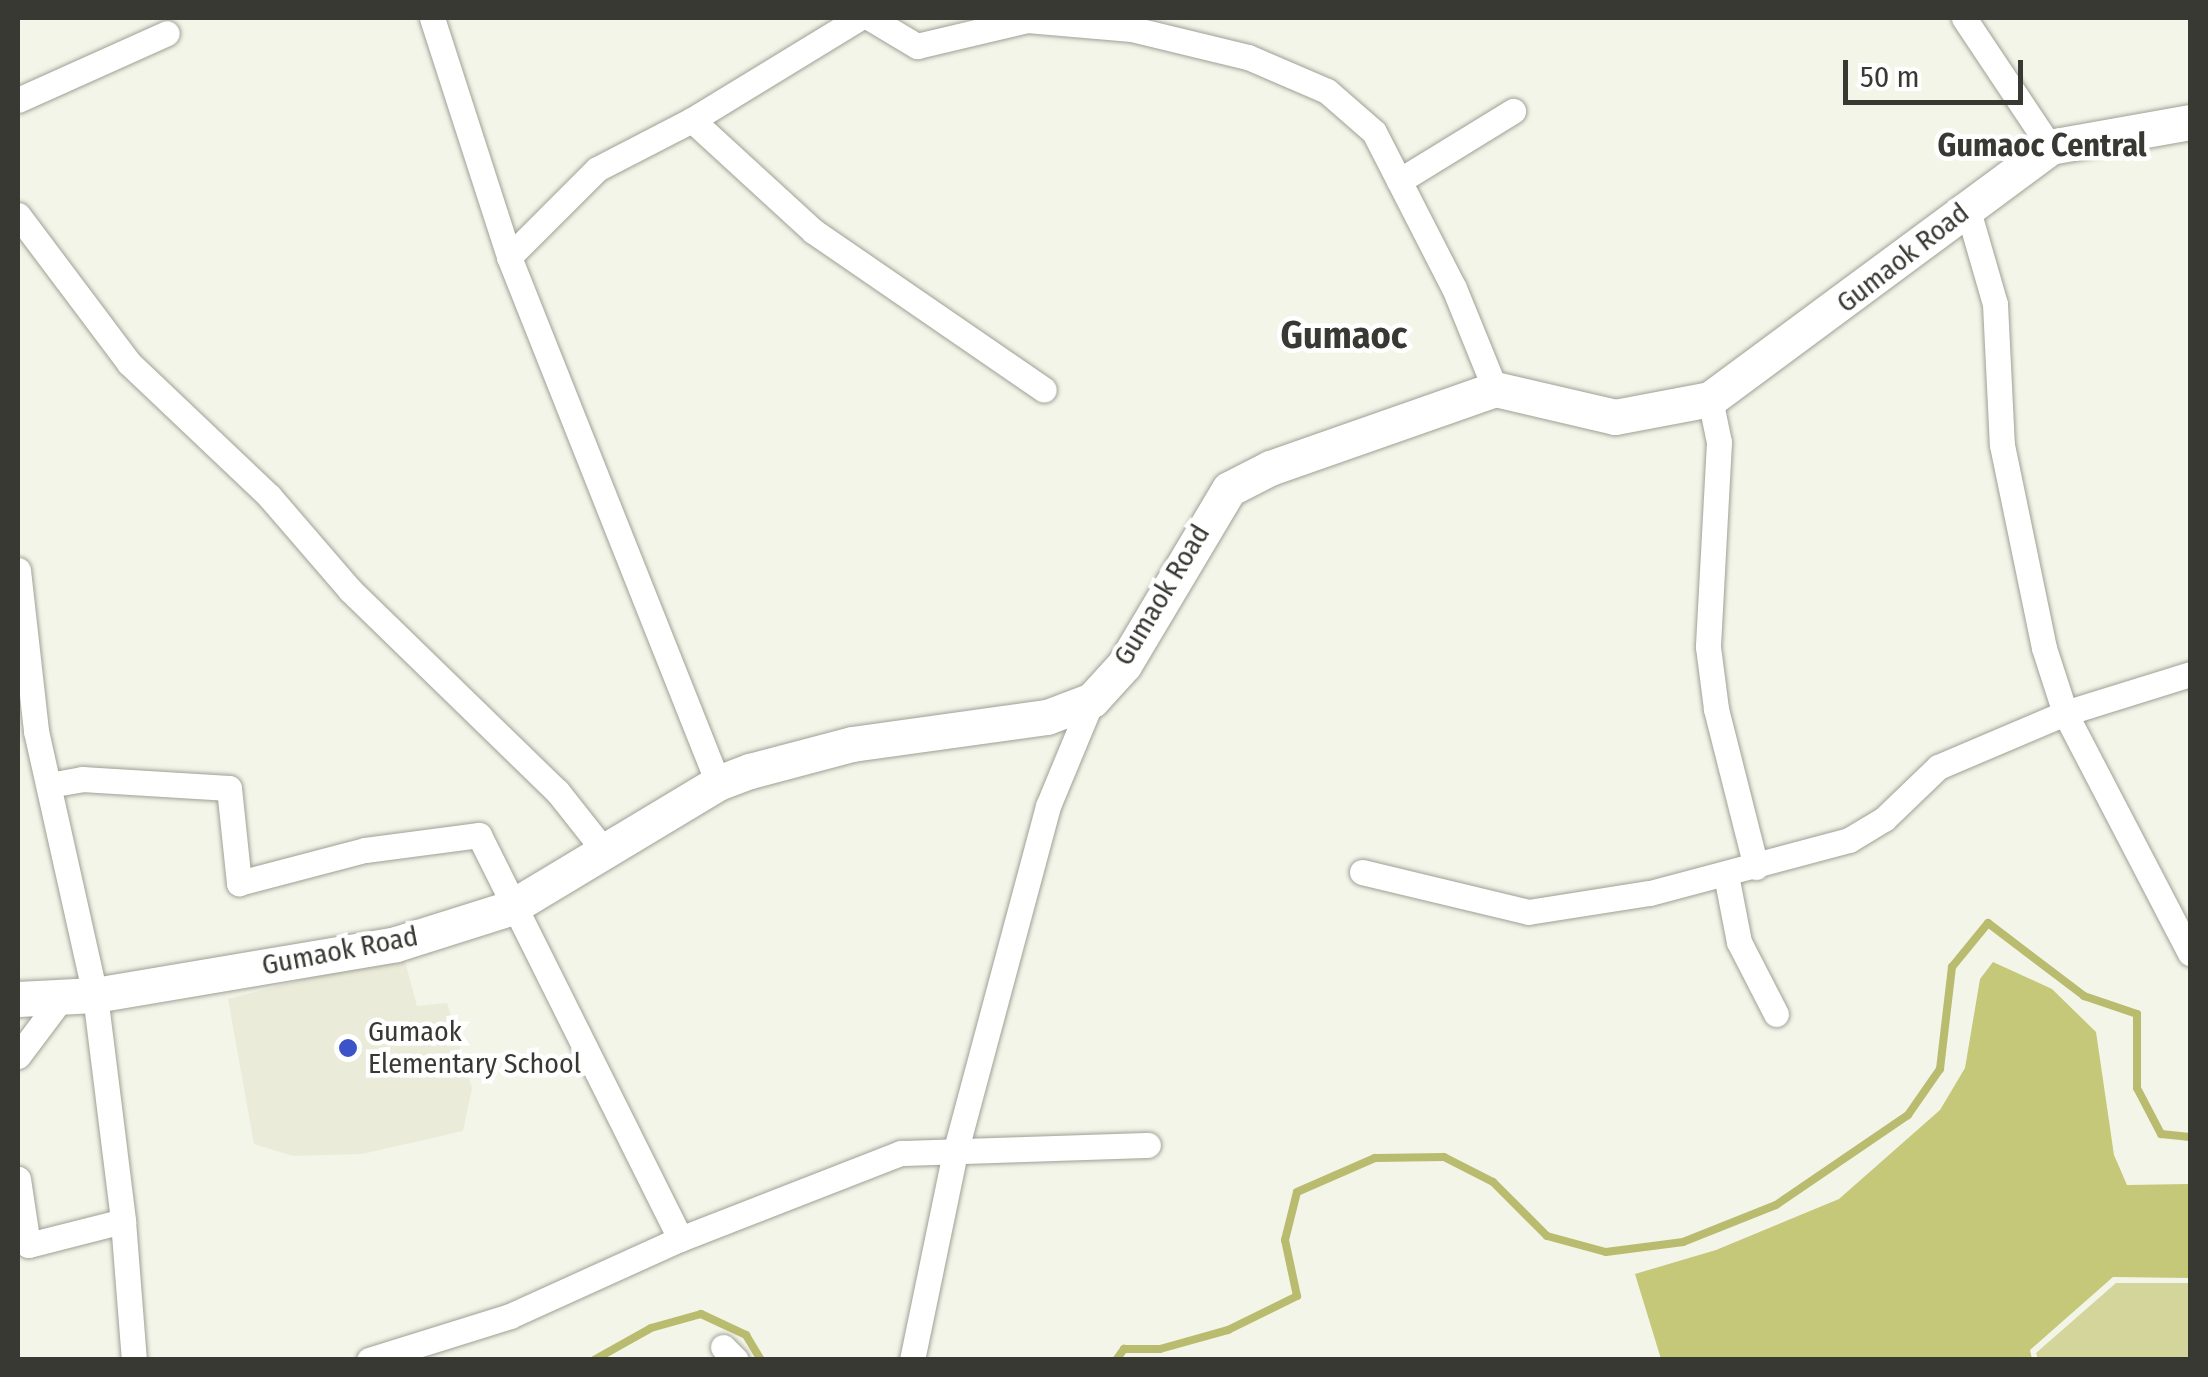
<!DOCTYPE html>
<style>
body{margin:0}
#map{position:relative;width:2208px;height:1377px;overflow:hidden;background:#f4f5e9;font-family:"Fira Sans Condensed",sans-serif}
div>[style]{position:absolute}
.built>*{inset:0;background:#eaebd8}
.green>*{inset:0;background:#d3d59b}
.forest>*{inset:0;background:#c5c779}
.stream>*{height:8px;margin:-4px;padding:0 4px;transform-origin:4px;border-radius:4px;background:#b9bb6e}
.roads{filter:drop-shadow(0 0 2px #9fa095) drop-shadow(0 0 2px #9fa095)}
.street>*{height:25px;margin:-12.5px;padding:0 12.5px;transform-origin:12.5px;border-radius:12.5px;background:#fff}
.secondary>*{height:35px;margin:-17.5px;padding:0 17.5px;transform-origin:17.5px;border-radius:17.5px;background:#fff}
.dots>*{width:28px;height:28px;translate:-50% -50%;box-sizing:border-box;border:5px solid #fff;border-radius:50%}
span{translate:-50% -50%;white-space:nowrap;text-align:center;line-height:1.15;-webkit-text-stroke:9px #fff;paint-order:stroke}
.street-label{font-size:28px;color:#393934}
.poi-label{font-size:28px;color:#393934}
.left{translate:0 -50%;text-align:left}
.quarter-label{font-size:32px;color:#393934;font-weight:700}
.district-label{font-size:38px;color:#393934;font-weight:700}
.frame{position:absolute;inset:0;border:20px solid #393934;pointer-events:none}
.scale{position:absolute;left:1843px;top:60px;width:180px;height:45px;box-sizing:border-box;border:5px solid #393934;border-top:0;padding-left:12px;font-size:30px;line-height:35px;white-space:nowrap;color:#393934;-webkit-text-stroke:8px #fff;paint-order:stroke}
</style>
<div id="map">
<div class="built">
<i style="clip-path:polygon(403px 954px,417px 1006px,447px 1003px,472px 1088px,463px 1131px,362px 1154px,293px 1156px,254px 1144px,228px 999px)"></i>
</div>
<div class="green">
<i style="clip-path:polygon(2116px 1283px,2190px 1283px,2190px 1359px,2038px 1359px,2036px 1353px)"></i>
</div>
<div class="forest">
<i style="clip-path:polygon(1993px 962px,2052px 989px,2096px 1032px,2114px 1155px,2127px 1185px,2190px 1184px,2190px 1278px,2113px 1277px,2030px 1350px,2032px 1359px,1661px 1359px,1635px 1274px,1716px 1250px,1839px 1199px,1940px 1110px,1965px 1068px,1980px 979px)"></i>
</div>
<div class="stream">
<i style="left:594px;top:1360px;width:65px;rotate:-29.3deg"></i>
<i style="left:651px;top:1328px;width:52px;rotate:-15.6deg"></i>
<i style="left:701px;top:1314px;width:50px;rotate:25deg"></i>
<i style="left:746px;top:1335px;width:29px;rotate:59deg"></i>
<i style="left:1116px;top:1360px;width:14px;rotate:-54deg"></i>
<i style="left:1124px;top:1349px;width:36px"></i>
<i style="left:1160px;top:1349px;width:71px;rotate:-15.6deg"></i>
<i style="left:1228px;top:1330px;width:77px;rotate:-26.2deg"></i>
<i style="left:1297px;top:1296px;width:57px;rotate:-102.1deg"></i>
<i style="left:1285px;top:1240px;width:49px;rotate:-76deg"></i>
<i style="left:1297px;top:1192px;width:85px;rotate:-23.6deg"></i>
<i style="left:1375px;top:1158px;width:69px;rotate:-0.8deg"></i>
<i style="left:1444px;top:1157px;width:55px;rotate:27deg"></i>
<i style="left:1493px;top:1182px;width:76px;rotate:45deg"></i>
<i style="left:1547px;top:1236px;width:61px;rotate:15.2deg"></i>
<i style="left:1606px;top:1252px;width:78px;rotate:-7.4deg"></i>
<i style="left:1683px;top:1242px;width:100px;rotate:-21.7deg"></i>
<i style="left:1776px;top:1205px;width:160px;rotate:-34.3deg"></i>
<i style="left:1908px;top:1115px;width:56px;rotate:-55.2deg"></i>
<i style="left:1940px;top:1069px;width:103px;rotate:-83.3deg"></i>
<i style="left:1952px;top:967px;width:57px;rotate:-50.7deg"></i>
<i style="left:1988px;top:923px;width:121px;rotate:37.2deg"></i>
<i style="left:2084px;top:996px;width:56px;rotate:18.8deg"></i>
<i style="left:2137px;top:1014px;width:74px;rotate:90deg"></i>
<i style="left:2137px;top:1088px;width:52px;rotate:62.4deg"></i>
<i style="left:2161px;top:1134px;width:29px;rotate:6deg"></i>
</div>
<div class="roads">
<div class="street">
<i style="left:432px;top:18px;width:251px;rotate:72.1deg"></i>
<i style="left:870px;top:18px;width:55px;rotate:30.8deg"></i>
<i style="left:917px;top:46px;width:113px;rotate:-13.3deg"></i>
<i style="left:1027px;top:20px;width:105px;rotate:4.9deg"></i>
<i style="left:1132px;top:29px;width:119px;rotate:13.6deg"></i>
<i style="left:1248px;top:57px;width:86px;rotate:23.3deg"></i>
<i style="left:1327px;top:91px;width:62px;rotate:41.1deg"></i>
<i style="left:1374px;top:132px;width:175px;rotate:62.9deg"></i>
<i style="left:1454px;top:288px;width:109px;rotate:67.9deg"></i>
<i style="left:1964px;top:18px;width:155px;rotate:56.3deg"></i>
<i style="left:18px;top:100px;width:163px;rotate:-24.2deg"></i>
<i style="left:692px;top:120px;width:164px;rotate:42.5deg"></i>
<i style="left:813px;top:231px;width:280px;rotate:34.5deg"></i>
<i style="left:1399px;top:181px;width:134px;rotate:-31.6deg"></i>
<i style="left:1967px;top:207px;width:101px;rotate:73.9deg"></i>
<i style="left:1995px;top:304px;width:141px;rotate:87.2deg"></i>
<i style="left:2002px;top:445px;width:207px;rotate:78.3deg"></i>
<i style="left:2044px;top:648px;width:68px;rotate:72.1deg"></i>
<i style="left:2065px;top:713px;width:271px;rotate:62.5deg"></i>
<i style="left:18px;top:215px;width:185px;rotate:53.1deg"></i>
<i style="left:129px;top:363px;width:193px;rotate:43.5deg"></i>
<i style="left:269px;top:496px;width:124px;rotate:49.2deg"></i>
<i style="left:350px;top:590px;width:289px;rotate:44.2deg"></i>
<i style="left:557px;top:791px;width:79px;rotate:51.7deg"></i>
<i style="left:1710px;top:399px;width:44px;rotate:78.2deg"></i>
<i style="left:1719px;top:442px;width:205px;rotate:93.1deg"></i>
<i style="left:1708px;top:647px;width:63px;rotate:82.6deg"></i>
<i style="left:1716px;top:709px;width:163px;rotate:75.8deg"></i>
<i style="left:18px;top:570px;width:162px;rotate:83.6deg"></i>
<i style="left:36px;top:731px;width:271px;rotate:77.4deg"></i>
<i style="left:95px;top:995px;width:228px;rotate:82.9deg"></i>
<i style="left:123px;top:1221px;width:98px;rotate:165.8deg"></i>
<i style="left:28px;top:1245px;width:67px;rotate:-98.6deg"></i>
<i style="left:718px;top:783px;width:566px;rotate:-111.67deg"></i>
<i style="left:509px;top:257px;width:124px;rotate:-45deg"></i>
<i style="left:597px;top:169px;width:107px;rotate:-27.3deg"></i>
<i style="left:692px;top:120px;width:196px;rotate:-31.4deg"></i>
<i style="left:49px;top:785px;width:34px;rotate:-10deg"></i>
<i style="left:82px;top:779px;width:147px;rotate:3.5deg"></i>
<i style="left:229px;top:788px;width:96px;rotate:84deg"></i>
<i style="left:239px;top:883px;width:130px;rotate:-14.7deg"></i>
<i style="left:365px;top:850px;width:115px;rotate:-7.5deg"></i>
<i style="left:479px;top:835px;width:451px;rotate:63.5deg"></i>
<i style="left:1362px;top:872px;width:171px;rotate:13.5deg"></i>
<i style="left:1528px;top:912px;width:123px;rotate:-8.9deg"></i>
<i style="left:1650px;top:893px;width:206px;rotate:-14.9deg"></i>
<i style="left:1849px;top:840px;width:41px;rotate:-31deg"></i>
<i style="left:1884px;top:819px;width:75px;rotate:-43.9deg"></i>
<i style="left:1938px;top:767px;width:138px;rotate:-23deg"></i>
<i style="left:2065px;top:713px;width:131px;rotate:-17.3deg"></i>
<i style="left:1726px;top:875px;width:68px;rotate:79deg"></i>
<i style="left:1739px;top:942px;width:81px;rotate:62.8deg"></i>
<i style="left:18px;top:1056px;width:70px;rotate:-53.1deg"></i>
<i style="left:123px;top:1221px;width:139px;rotate:85.5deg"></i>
<i style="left:723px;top:1347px;width:18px;rotate:45deg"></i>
<i style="left:369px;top:1360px;width:148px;rotate:-17.3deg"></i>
<i style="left:510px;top:1316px;width:187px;rotate:-24.4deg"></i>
<i style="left:680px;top:1239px;width:237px;rotate:-21.3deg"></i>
<i style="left:901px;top:1153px;width:247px;rotate:-1.9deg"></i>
<i style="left:912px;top:1360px;width:211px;rotate:-78.3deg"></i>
<i style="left:955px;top:1153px;width:359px;rotate:-75deg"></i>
<i style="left:1048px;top:806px;width:115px;rotate:-67.5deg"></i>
</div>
<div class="secondary">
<i style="left:18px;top:999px;width:77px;rotate:-3deg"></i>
<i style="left:95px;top:995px;width:305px;rotate:-9.6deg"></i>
<i style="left:396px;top:944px;width:120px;rotate:-17.5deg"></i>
<i style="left:510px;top:908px;width:243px;rotate:-31deg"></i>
<i style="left:718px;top:783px;width:34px;rotate:-21deg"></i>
<i style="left:750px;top:771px;width:106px;rotate:-14.8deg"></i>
<i style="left:852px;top:744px;width:197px;rotate:-7.9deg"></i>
<i style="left:1047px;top:717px;width:48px;rotate:-20.7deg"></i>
<i style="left:1092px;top:700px;width:47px;rotate:-47.6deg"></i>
<i style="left:1124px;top:665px;width:205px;rotate:-59.2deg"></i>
<i style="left:1229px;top:489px;width:46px;rotate:-27.1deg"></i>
<i style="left:1270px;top:468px;width:238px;rotate:-19.3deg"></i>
<i style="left:1495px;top:389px;width:123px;rotate:13.1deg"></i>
<i style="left:1615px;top:417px;width:97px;rotate:-10.7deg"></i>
<i style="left:1710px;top:399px;width:423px;rotate:-36.5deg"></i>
<i style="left:2050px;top:147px;width:142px;rotate:-10.1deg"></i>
</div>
</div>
<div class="dots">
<i style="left:348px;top:1048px;background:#3c54c7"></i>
</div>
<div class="street-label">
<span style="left:1903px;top:258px;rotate:-38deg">Gumaok Road</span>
<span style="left:1162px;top:595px;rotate:-59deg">Gumaok Road</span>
<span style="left:340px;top:951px;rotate:-11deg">Gumaok Road</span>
</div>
<div class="poi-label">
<span class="left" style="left:368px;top:1048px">Gumaok<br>Elementary School</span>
</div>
<div class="quarter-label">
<span style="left:2042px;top:145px">Gumaoc Central</span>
</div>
<div class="district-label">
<span style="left:1344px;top:336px">Gumaoc</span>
</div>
<div class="frame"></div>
<div class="scale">50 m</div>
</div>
